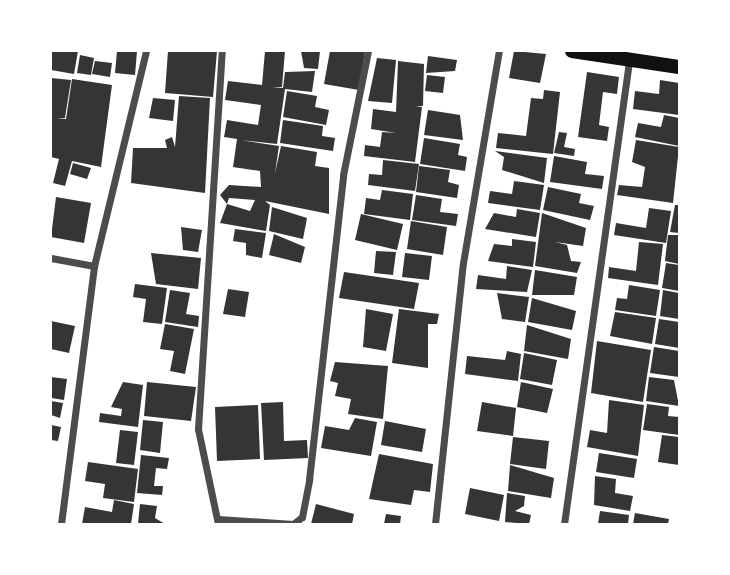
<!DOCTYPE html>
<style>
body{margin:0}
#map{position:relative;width:730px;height:575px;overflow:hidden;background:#fff;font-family:Commissioner,sans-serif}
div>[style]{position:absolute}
.building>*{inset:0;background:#353535}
.minor>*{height:7px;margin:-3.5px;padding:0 3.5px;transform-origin:3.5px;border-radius:3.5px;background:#4c4c4c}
.secondary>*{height:14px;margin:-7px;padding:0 7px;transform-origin:7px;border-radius:7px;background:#111}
span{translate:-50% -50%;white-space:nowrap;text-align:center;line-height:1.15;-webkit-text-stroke:7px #fff;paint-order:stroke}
.frame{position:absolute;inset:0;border:52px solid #fff;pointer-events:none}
</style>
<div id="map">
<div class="building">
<i style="clip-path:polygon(51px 51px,78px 51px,74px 74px,51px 70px)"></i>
<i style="clip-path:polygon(117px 51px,137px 51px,135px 75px,115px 73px)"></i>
<i style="clip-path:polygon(168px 51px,217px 51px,213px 97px,165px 93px)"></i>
<i style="clip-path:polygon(evenodd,265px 51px,285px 51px,282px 87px,272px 87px,283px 88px,285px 72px,315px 71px,312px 92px,285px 89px,277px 144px,240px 140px,279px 146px,275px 173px,281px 146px,317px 152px,315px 166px,329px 168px,329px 214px,265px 201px,270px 205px,266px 231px,220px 223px,227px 204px,220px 195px,229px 185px,261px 187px,260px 171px,233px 167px,237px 139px,224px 137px,227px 120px,258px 125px,261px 105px,225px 100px,228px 81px,262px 85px,265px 51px,229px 198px,255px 200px,250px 211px,227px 204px,229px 198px)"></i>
<i style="clip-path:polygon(301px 51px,320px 51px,318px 69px,304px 68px)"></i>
<i style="clip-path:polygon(330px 51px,365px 51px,359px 90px,324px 84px)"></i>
<i style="clip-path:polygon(514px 51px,546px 54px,540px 83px,509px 78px)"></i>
<i style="clip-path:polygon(80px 55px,94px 58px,91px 75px,77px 73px)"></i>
<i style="clip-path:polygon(428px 56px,457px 60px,455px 71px,426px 73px)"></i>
<i style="clip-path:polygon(377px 58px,396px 60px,392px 103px,368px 101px)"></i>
<i style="clip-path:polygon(95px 61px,112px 63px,110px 77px,92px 74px)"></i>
<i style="clip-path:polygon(398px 61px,424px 64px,423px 106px,415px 106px,422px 107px,415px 162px,364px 156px,365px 145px,380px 147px,382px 132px,396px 133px,371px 129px,373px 109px,396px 112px)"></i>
<i style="clip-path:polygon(587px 72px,619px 77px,617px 94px,603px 92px,599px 125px,609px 127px,607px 141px,578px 137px)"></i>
<i style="clip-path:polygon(427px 75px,445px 77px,443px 93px,425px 91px)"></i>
<i style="clip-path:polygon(51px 78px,71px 80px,65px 118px,57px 118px,66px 119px,72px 79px,112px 85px,101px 167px,72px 161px,65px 186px,53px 183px,59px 159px,51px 157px)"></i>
<i style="clip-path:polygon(660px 80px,679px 83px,679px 115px,633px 109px,635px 91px,659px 94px)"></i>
<i style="clip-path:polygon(544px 90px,560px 92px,553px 154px,496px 148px,498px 133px,526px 136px,531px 98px,543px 99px)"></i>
<i style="clip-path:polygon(287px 91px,317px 96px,315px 107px,329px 110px,326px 125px,283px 117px)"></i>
<i style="clip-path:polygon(179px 96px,210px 98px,205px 193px,131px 183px,133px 148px,167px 148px,165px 140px,172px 137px,175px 147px)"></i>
<i style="clip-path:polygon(153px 98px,175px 100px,173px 121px,149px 118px)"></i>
<i style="clip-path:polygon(428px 110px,460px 115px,463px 140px,424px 135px)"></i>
<i style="clip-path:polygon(664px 115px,679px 118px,679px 146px,635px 137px,638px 123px,661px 127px)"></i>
<i style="clip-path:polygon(283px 120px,323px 126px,322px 136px,335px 138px,333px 151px,280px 143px)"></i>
<i style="clip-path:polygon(559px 132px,567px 133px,564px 147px,575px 149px,574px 156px,554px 153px)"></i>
<i style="clip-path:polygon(424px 138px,460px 144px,458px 155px,467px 157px,465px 171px,420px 164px)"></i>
<i style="clip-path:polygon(636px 140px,679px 147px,673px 203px,617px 195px,619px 185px,642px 187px,645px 167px,632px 162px)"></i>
<i style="clip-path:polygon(495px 151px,547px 158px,544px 183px,502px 170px,504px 157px)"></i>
<i style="clip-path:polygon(554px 156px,587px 162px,585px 174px,604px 176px,602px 189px,550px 182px)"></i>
<i style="clip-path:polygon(383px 160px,419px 164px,415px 191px,368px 185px,369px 174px,382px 175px)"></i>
<i style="clip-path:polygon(73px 163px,91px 168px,87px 179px,70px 174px)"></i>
<i style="clip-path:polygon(419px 166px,450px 170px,448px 182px,459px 185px,457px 198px,416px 192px)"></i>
<i style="clip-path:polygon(514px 181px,544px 185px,540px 210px,488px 203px,490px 191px,512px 194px)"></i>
<i style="clip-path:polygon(548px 187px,581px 194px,579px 203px,594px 206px,590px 220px,543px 210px)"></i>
<i style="clip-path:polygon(382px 190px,413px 194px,410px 220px,364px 214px,366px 198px,380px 200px)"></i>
<i style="clip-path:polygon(416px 195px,442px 199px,440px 212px,458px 214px,456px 226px,412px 220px)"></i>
<i style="clip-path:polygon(56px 197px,91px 203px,84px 243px,51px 237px)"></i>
<i style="clip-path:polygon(675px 205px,679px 205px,679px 233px,670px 232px)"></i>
<i style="clip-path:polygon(272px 207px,307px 218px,303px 239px,269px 231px)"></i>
<i style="clip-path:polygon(649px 208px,671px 211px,666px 243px,614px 235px,616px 223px,646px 228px)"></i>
<i style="clip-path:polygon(517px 209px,540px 213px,536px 237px,485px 229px,494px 213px,516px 217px)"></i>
<i style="clip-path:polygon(542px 213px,586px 228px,583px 246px,555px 242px,567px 245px,571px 261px,581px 262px,577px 273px,535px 266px)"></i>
<i style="clip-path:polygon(361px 214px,403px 224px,397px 250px,355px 240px)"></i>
<i style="clip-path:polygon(411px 221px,447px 227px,443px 255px,407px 249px)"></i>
<i style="clip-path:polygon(181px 227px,202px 230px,198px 252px,183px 250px)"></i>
<i style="clip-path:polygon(235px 229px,266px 233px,262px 258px,246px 255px,246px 243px,233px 241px)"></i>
<i style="clip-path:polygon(274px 234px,305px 247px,301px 263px,269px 255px)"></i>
<i style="clip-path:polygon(668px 235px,679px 235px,679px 264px,665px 261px)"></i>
<i style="clip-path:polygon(512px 239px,536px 242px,533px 267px,488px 261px,494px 244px,512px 246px)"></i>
<i style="clip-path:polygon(639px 242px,663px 244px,658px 285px,608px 278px,609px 267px,636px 271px)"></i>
<i style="clip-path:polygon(376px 251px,396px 252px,393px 275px,374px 273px)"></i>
<i style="clip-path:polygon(151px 253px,201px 258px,198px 289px,156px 284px)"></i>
<i style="clip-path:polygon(405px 253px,432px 256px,429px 280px,402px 277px)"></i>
<i style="clip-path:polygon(666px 263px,679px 265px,679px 291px,662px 288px)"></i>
<i style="clip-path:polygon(507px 266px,532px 270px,527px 292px,476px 289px,478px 275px,506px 279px)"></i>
<i style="clip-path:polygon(535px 270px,577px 277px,574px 295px,532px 295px)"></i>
<i style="clip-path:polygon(344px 272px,419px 283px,414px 309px,339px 298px)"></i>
<i style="clip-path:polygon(135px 284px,167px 288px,162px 324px,143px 322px,146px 299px,133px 297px)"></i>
<i style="clip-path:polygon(629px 285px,660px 290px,656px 316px,615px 310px,617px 298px,627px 299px)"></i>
<i style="clip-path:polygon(228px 289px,249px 292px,245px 317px,223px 314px)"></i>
<i style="clip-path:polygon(170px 290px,190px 293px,186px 314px,199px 316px,198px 327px,165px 322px)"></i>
<i style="clip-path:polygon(663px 290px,679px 293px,679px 319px,660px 316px)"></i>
<i style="clip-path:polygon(497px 293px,529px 297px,525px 322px,502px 319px)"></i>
<i style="clip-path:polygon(532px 298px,576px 311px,572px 330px,528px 322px)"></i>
<i style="clip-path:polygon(366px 309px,393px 314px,386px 351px,363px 347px)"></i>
<i style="clip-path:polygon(399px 309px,439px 314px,437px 324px,428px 324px,428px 368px,392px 363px)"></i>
<i style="clip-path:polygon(615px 312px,656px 318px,652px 344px,610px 336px)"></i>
<i style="clip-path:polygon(659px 319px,679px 322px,679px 348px,655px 344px)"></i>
<i style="clip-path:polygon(51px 321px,75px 326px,69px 353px,51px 349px)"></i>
<i style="clip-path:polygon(165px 324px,194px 329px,185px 374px,170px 371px,174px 351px,160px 349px)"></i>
<i style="clip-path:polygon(527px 325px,571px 339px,568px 359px,524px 351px)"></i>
<i style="clip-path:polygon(597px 341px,651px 350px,643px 402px,591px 393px)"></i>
<i style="clip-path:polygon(654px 347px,679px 351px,679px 377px,650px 373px)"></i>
<i style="clip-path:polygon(507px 351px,521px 354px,518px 381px,465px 374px,467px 356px,505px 360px)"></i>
<i style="clip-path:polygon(524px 353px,557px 360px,552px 385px,520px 379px)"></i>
<i style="clip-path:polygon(335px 362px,388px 366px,383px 419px,348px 414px,351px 399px,335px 396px,338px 383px,330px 381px)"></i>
<i style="clip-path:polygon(51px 377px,67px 379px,64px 400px,51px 398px)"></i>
<i style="clip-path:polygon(649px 377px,674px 380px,679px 406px,646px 401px)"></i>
<i style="clip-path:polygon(123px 382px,143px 385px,138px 427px,99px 422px,100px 413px,121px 416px,122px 409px,111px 407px)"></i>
<i style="clip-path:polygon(147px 382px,196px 387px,191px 421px,144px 416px)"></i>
<i style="clip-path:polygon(521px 382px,553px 389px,547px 413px,517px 407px)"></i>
<i style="clip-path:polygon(609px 400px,644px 405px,638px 456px,587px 447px,590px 430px,607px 433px)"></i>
<i style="clip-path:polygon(51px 401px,63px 403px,60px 418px,51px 415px)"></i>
<i style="clip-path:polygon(283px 402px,284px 441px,307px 440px,308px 458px,264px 460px,261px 403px)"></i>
<i style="clip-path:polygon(482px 402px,516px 408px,513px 436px,477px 431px)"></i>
<i style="clip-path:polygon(647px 404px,669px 407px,668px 416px,679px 417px,679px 435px,643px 430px)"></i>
<i style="clip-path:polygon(258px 405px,260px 459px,217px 461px,215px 407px)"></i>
<i style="clip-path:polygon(355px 418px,377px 422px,371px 456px,321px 448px,325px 426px,349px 430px)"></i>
<i style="clip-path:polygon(143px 420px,163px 422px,160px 453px,140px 450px)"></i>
<i style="clip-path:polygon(385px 421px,426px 429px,422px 452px,381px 445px)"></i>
<i style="clip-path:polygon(51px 425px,61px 427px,58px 441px,51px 440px)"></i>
<i style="clip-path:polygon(120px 430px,138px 432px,134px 465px,116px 463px)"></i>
<i style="clip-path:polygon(662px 435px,679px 437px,679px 465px,658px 462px)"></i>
<i style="clip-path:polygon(513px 437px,549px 441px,546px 469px,510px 464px)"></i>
<i style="clip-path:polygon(599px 453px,637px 459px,634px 478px,596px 472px)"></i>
<i style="clip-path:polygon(379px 454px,433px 464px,430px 492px,414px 490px,411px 505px,369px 499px)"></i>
<i style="clip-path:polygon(141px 455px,169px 458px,167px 469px,156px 468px,154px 486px,163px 486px,162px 495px,137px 493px)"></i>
<i style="clip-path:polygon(88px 462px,138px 469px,134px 502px,103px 498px,105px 484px,85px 481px)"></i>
<i style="clip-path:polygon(510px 465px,554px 478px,551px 498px,508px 491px)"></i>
<i style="clip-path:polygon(595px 476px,616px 479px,615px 493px,633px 496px,630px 511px,594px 505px)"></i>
<i style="clip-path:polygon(470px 488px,504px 495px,499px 521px,465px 514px)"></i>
<i style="clip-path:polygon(507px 493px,525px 496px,524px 506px,515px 511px,531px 515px,529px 524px,505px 522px)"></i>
<i style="clip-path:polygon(114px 500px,134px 504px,131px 524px,82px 524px,85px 507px,112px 512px)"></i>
<i style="clip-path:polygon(140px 504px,157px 506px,155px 518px,165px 524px,138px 524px)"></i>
<i style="clip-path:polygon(316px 504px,354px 514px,352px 524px,311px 524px)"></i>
<i style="clip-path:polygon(600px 511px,629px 515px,628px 524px,598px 524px)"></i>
<i style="clip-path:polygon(635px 513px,669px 519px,668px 524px,633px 524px)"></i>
<i style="clip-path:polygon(386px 514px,401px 516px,400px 524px,384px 524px)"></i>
</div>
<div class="minor">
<i style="left:51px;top:258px;width:44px;rotate:10.5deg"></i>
<i style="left:218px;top:519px;width:75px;rotate:3.8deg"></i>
<i style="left:61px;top:524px;width:260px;rotate:-82.7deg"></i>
<i style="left:94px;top:266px;width:221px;rotate:-76.4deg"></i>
<i style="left:218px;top:524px;width:97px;rotate:-101.9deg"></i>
<i style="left:198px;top:429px;width:379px;rotate:-86.4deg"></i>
<i style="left:293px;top:524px;width:11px;rotate:-38deg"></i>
<i style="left:302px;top:517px;width:38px;rotate:-79deg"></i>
<i style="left:309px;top:480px;width:307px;rotate:-83.6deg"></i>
<i style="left:343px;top:175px;width:126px;rotate:-78.6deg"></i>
<i style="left:435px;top:524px;width:262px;rotate:-83.9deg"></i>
<i style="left:463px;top:263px;width:215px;rotate:-80.4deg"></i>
<i style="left:564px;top:524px;width:470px;rotate:-82deg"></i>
</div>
<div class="secondary">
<i style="left:572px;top:51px;width:108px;rotate:8.5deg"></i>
</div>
<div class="frame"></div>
</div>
